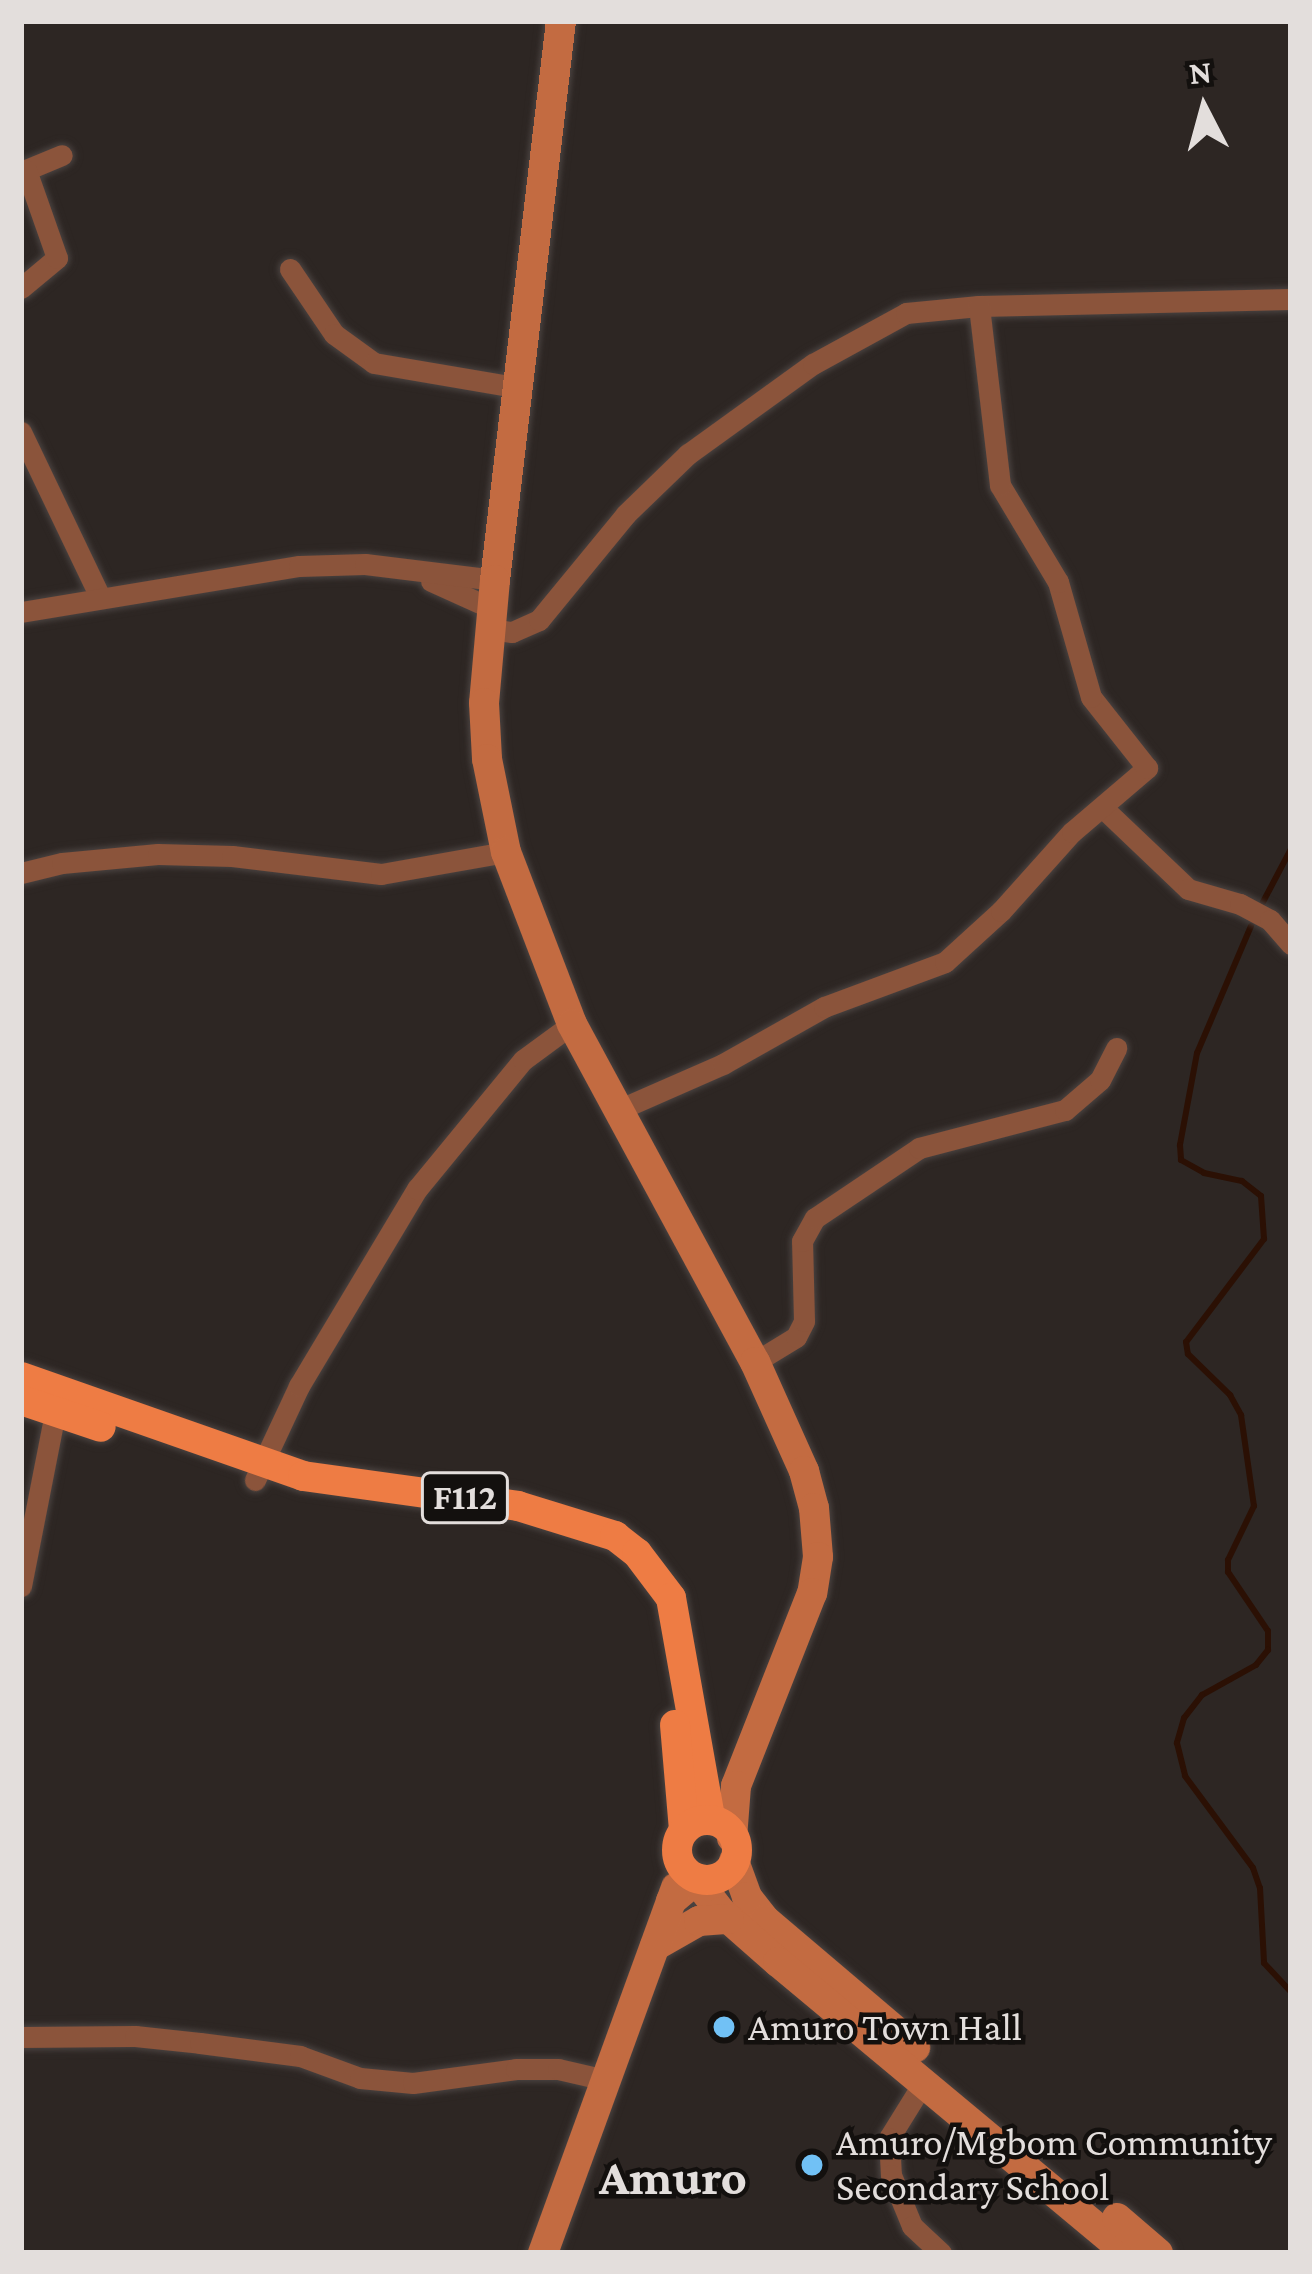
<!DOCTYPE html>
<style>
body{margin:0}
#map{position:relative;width:1312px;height:2274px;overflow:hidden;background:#2d2623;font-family:"Crimson Pro",serif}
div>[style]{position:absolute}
.stream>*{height:6px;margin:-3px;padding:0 3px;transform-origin:3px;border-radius:3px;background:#2b1004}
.roads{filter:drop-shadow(0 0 3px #4a4341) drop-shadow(0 0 3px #4a4341)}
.street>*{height:21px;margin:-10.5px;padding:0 10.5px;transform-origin:10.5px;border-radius:10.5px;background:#8b543b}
.secondary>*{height:30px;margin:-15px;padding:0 15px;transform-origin:15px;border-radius:15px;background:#c36b41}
.primary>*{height:30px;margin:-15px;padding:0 15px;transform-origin:15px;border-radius:15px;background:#ee7c44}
.primary>.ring{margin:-15px;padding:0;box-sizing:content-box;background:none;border:30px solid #ee7c44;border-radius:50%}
.dots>*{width:33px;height:33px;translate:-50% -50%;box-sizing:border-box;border:6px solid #13100e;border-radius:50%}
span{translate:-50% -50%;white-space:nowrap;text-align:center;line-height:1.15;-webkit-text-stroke:9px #13100e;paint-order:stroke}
.shield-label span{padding:3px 9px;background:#13100e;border:3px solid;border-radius:9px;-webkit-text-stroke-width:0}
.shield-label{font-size:36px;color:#e3dedc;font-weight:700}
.poi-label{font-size:39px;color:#e3dedc}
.left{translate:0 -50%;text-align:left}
.district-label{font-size:51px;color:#e3dedc;font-weight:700}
.frame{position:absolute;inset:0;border:24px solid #e3dedc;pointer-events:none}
.north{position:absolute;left:1144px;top:48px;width:120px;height:120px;-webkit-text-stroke:9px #13100e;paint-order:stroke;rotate:354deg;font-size:33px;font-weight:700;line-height:48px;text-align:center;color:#e3dedc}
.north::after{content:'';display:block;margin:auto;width:42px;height:54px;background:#e3dedc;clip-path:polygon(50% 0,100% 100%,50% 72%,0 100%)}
</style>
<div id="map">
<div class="stream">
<i style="left:1263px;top:902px;width:60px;rotate:-62.2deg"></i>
<i style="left:1251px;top:926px;width:138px;rotate:113deg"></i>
<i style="left:1197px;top:1053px;width:94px;rotate:100.5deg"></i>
<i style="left:1180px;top:1145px;width:15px;rotate:86deg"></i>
<i style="left:1181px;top:1160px;width:26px;rotate:29deg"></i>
<i style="left:1204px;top:1173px;width:39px;rotate:12deg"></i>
<i style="left:1242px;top:1181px;width:24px;rotate:38deg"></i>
<i style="left:1261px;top:1196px;width:43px;rotate:86deg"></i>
<i style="left:1264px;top:1239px;width:129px;rotate:127.1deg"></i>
<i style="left:1186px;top:1342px;width:12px;rotate:81deg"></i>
<i style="left:1188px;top:1354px;width:59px;rotate:44.3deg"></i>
<i style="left:1230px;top:1395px;width:23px;rotate:61deg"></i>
<i style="left:1241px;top:1415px;width:92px;rotate:81.9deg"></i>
<i style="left:1254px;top:1506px;width:60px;rotate:115.7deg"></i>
<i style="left:1228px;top:1560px;width:12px;rotate:90deg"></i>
<i style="left:1228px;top:1572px;width:71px;rotate:55.9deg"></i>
<i style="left:1268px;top:1631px;width:19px;rotate:90deg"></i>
<i style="left:1268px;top:1650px;width:19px;rotate:129deg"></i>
<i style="left:1256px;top:1665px;width:62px;rotate:150.9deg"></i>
<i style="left:1202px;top:1695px;width:29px;rotate:128deg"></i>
<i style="left:1184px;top:1718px;width:26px;rotate:106deg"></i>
<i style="left:1177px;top:1743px;width:34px;rotate:76deg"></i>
<i style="left:1185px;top:1776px;width:114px;rotate:53.5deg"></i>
<i style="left:1253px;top:1868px;width:21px;rotate:71deg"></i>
<i style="left:1260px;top:1888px;width:75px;rotate:86.9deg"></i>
<i style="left:1264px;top:1963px;width:40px;rotate:47deg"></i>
</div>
<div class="roads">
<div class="street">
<i style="left:21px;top:172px;width:44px;rotate:-22.5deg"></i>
<i style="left:290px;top:269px;width:78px;rotate:55.9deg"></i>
<i style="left:334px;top:334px;width:49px;rotate:35.9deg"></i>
<i style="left:374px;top:363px;width:148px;rotate:9.7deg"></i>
<i style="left:21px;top:288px;width:47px;rotate:-39.8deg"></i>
<i style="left:57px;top:258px;width:93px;rotate:-109.4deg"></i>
<i style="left:21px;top:432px;width:181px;rotate:64.4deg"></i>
<i style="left:431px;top:581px;width:68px;rotate:24.3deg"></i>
<i style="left:21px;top:612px;width:282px;rotate:-9.4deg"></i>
<i style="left:299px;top:566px;width:66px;rotate:-1.7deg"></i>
<i style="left:365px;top:564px;width:131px;rotate:7deg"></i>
<i style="left:490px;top:629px;width:22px;rotate:8deg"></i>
<i style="left:512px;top:632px;width:30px;rotate:-24deg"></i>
<i style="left:539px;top:620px;width:137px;rotate:-50.6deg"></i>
<i style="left:626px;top:514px;width:86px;rotate:-44.1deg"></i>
<i style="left:688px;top:454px;width:154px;rotate:-35.8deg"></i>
<i style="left:813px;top:364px;width:106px;rotate:-28.7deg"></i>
<i style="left:906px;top:313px;width:73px;rotate:-5.5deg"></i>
<i style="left:979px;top:306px;width:312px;rotate:-1.3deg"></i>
<i style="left:1103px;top:808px;width:117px;rotate:43.6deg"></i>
<i style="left:1188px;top:889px;width:54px;rotate:16.1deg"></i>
<i style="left:1240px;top:904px;width:34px;rotate:28deg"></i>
<i style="left:1270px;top:920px;width:32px;rotate:49deg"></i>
<i style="left:21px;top:873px;width:42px;rotate:-13.7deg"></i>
<i style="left:62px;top:863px;width:96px;rotate:-5.4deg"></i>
<i style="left:158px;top:854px;width:74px;rotate:1.5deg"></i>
<i style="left:232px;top:856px;width:150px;rotate:6.9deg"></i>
<i style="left:381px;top:874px;width:127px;rotate:-10deg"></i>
<i style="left:616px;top:1111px;width:117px;rotate:-23.7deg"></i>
<i style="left:723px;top:1064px;width:116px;rotate:-29.4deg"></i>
<i style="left:824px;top:1007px;width:129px;rotate:-20.4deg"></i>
<i style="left:945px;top:962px;width:76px;rotate:-42.3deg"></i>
<i style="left:1001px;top:911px;width:106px;rotate:-48.1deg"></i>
<i style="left:1072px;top:832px;width:99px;rotate:-40.5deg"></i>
<i style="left:1147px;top:768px;width:90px;rotate:-128.3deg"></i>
<i style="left:1091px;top:697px;width:120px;rotate:-106deg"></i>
<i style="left:1058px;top:582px;width:113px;rotate:-120.9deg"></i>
<i style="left:1000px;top:485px;width:180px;rotate:-96.7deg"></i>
<i style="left:755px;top:1362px;width:48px;rotate:-31.4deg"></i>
<i style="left:796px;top:1337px;width:18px;rotate:-63deg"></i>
<i style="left:804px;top:1321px;width:80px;rotate:-91.4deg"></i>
<i style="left:802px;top:1241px;width:26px;rotate:-61deg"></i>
<i style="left:815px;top:1218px;width:125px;rotate:-33.9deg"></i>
<i style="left:919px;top:1148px;width:151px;rotate:-14.6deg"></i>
<i style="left:1065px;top:1110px;width:46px;rotate:-40.6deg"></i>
<i style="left:1100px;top:1080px;width:36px;rotate:-63deg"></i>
<i style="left:255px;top:1480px;width:104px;rotate:-64.9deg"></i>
<i style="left:299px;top:1386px;width:230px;rotate:-59.1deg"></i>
<i style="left:417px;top:1189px;width:167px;rotate:-50.6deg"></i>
<i style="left:523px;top:1060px;width:61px;rotate:-36.3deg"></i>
<i style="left:21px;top:1586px;width:177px;rotate:-78.9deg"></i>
<i style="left:21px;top:2037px;width:114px;rotate:-0.5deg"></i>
<i style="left:135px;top:2036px;width:65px;rotate:6.1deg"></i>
<i style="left:200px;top:2043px;width:101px;rotate:7.4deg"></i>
<i style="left:300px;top:2056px;width:64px;rotate:20.1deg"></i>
<i style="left:360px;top:2078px;width:53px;rotate:5.4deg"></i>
<i style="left:413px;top:2083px;width:104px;rotate:-7.7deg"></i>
<i style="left:516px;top:2069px;width:42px"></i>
<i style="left:558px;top:2069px;width:49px;rotate:12.9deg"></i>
<i style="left:925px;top:2080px;width:68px;rotate:121.8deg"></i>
<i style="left:889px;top:2138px;width:37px;rotate:87deg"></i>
<i style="left:891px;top:2175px;width:55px;rotate:67.6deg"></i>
<i style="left:912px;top:2226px;width:40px;rotate:43deg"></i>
</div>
<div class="secondary">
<i style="left:561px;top:21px;width:563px;rotate:96.73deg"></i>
<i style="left:495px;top:580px;width:123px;rotate:95.1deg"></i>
<i style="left:484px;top:703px;width:56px;rotate:86.9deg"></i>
<i style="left:487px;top:759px;width:95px;rotate:78.5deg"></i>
<i style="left:506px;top:852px;width:184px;rotate:69deg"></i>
<i style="left:572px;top:1024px;width:384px;rotate:61.6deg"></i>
<i style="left:755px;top:1362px;width:120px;rotate:65.8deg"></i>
<i style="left:804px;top:1471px;width:38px;rotate:75deg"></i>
<i style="left:814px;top:1508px;width:49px;rotate:85.3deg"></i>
<i style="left:818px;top:1557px;width:36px;rotate:99deg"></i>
<i style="left:812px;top:1593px;width:207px;rotate:111.5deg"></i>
<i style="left:736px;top:1786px;width:52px;rotate:94.4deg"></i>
<i style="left:734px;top:1861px;width:38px;rotate:70deg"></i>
<i style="left:747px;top:1897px;width:29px;rotate:52deg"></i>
<i style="left:765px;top:1920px;width:197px;rotate:40.3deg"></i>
<i style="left:671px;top:1901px;width:33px;rotate:-40deg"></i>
<i style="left:696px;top:1880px;width:41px;rotate:52deg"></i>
<i style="left:721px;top:1912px;width:76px;rotate:41.3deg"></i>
<i style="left:778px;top:1962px;width:454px;rotate:39.8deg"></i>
<i style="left:655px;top:1946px;width:51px;rotate:-29.6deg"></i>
<i style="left:699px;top:1921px;width:30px;rotate:-4deg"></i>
<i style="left:1117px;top:2218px;width:54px;rotate:40.5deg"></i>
<i style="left:543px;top:2253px;width:389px;rotate:-70deg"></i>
</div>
<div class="primary">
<i style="left:21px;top:1377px;width:299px;rotate:19.3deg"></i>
<i style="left:303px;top:1476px;width:217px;rotate:7.9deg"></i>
<i style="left:518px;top:1506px;width:102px;rotate:17.2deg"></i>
<i style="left:615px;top:1536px;width:28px;rotate:38deg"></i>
<i style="left:637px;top:1553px;width:56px;rotate:52.9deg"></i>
<i style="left:671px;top:1598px;width:222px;rotate:79.9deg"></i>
<i style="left:21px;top:1400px;width:84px;rotate:18.6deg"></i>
<i style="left:675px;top:1725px;width:105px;rotate:85.1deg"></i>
<i class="ring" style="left:677px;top:1820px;width:30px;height:30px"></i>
</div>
</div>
<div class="dots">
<i style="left:724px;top:2027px;background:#71c1f5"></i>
<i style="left:812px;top:2165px;background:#71c1f5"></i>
</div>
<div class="shield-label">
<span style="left:465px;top:1498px">F112</span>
</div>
<div class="poi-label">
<span class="left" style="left:748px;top:2027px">Amuro Town Hall</span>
<span class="left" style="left:836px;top:2165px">Amuro/Mgbom Community<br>Secondary School</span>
</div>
<div class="district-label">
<span style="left:673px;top:2177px">Amuro</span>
</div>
<div class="frame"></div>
<div class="north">N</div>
</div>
